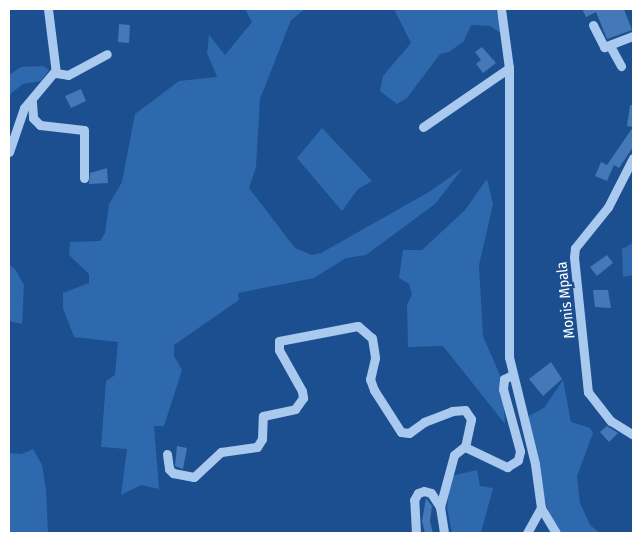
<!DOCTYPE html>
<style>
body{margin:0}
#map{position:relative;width:642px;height:542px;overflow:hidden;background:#1b4f8f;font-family:"Fira Sans Condensed",sans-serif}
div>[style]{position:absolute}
.green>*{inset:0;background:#2e69ad}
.building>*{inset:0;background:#4478b7}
.minor>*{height:9px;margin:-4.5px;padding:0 4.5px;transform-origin:4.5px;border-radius:4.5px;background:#a9c9ee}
span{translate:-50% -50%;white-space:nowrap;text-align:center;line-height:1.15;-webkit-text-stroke:5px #1b4f8f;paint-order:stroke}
.street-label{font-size:15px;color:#fff}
.frame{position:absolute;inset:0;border:10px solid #fff;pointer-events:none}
</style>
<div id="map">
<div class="green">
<i style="clip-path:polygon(245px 9px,305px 9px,291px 20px,260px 99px,256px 167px,249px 188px,295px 248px,312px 255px,321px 253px,429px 192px,463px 168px,435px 204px,366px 255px,346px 258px,314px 278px,238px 293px,239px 300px,174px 345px,174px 356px,182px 370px,164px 426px,154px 426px,159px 489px,141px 485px,121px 495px,127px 449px,101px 447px,106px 381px,115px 375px,118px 342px,74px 337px,63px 308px,63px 293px,89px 283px,89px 274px,69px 255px,70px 242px,100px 241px,105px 233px,109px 204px,122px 182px,135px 114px,179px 81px,217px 77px,207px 53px,209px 35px,225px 55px,252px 22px)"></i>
<i style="clip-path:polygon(394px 9px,496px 9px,502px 34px,490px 26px,471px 25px,464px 41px,449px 52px,440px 54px,407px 98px,397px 104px,380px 91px,383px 76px,411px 43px)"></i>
<i style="clip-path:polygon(43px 66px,49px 70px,41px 81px,23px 84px,9px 95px,9px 75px,21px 67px)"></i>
<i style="clip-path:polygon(322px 128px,372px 181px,358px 189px,342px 211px,297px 158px)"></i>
<i style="clip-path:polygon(487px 179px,493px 204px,479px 265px,483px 336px,502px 380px,505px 424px,443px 346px,408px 347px,407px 305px,412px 294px,409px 284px,399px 278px,403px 250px,422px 250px,465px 210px)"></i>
<i style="clip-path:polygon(633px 243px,633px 275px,623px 277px,622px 249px)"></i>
<i style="clip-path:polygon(9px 265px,15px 269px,24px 285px,22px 324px,9px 321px)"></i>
<i style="clip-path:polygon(563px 380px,571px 422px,590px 428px,593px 433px,577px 476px,580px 503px,590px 525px,600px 533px,562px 533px,550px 518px,547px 507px,528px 427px,529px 416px,544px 408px)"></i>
<i style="clip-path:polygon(33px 449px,42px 465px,46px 490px,48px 533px,9px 533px,9px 453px,22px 454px)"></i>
<i style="clip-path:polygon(477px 470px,480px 486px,493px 488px,481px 533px,452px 533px,447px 508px,451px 476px)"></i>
</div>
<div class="building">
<i style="clip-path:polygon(582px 9px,624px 9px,632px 30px,607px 39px,596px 12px,586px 17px)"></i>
<i style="clip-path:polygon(119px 24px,130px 25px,129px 43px,118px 42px)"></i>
<i style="clip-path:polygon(482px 47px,496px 63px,483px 73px,476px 64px,481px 60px,475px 52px)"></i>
<i style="clip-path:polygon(81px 89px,86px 101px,71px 108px,65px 96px)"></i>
<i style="clip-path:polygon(630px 105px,633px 105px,633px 147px,619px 168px,614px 165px,607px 181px,595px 176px,601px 162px,607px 165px,633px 127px,627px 126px)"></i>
<i style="clip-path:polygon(107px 168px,108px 183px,89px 184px,90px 173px)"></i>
<i style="clip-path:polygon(607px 255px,613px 263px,597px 276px,590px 267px)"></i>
<i style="clip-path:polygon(593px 290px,608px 290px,611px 308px,595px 307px)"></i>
<i style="clip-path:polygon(551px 362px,562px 379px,543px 396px,529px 379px)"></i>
<i style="clip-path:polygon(607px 426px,618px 433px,609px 442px,600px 432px)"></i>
<i style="clip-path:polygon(177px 446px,187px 448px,183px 469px,175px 466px)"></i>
<i style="clip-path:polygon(426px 498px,432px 506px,430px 521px,433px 533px,425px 533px,422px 521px)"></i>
</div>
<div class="minor">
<i style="left:48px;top:9px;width:64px;rotate:82.9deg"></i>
<i style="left:56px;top:73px;width:12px;rotate:9deg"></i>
<i style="left:68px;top:75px;width:44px;rotate:-28.3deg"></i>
<i style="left:501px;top:9px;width:60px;rotate:82.3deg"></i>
<i style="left:509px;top:68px;width:289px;rotate:90deg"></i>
<i style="left:509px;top:357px;width:110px;rotate:76.3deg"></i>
<i style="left:535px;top:464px;width:44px;rotate:82.2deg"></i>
<i style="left:541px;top:508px;width:29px;rotate:59deg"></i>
<i style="left:593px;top:25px;width:25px;rotate:63deg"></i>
<i style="left:604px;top:47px;width:31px;rotate:-21deg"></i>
<i style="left:610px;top:46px;width:23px;rotate:61deg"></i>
<i style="left:32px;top:102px;width:16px;rotate:86deg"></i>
<i style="left:33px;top:118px;width:10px;rotate:45deg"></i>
<i style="left:40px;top:125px;width:44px;rotate:6.5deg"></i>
<i style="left:84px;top:130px;width:48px;rotate:90deg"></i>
<i style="left:423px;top:127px;width:104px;rotate:-34.5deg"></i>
<i style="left:9px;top:152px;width:46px;rotate:-71.2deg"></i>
<i style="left:24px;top:108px;width:48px;rotate:-50deg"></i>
<i style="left:633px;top:158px;width:55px;rotate:117deg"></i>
<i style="left:608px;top:207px;width:53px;rotate:128.8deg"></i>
<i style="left:575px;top:248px;width:9px;rotate:96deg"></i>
<i style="left:574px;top:257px;width:136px;rotate:84.1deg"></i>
<i style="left:588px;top:392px;width:37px;rotate:52deg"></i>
<i style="left:611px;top:421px;width:26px;rotate:32deg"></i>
<i style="left:167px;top:454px;width:15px;rotate:82deg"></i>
<i style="left:169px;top:469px;width:6px;rotate:45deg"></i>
<i style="left:173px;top:473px;width:21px;rotate:11deg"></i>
<i style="left:194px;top:477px;width:37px;rotate:-43deg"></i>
<i style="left:221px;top:452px;width:36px;rotate:-8deg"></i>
<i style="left:257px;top:447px;width:9px;rotate:-58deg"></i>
<i style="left:262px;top:439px;width:23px;rotate:-88deg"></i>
<i style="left:263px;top:416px;width:33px;rotate:-12deg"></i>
<i style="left:295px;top:409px;width:14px;rotate:-54deg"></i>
<i style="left:303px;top:398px;width:7px;rotate:-98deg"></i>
<i style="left:302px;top:391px;width:47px;rotate:-119.3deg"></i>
<i style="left:279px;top:350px;width:9px;rotate:-90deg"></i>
<i style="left:279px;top:341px;width:80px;rotate:-10.8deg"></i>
<i style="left:358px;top:326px;width:18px;rotate:41deg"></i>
<i style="left:372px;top:338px;width:20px;rotate:81deg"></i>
<i style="left:375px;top:358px;width:22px;rotate:103deg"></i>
<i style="left:370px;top:379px;width:12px;rotate:70deg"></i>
<i style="left:374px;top:390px;width:50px;rotate:57.3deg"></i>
<i style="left:401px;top:432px;width:8px;rotate:7deg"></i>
<i style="left:409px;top:433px;width:19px;rotate:-36deg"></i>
<i style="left:424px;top:422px;width:30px;rotate:-21deg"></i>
<i style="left:452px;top:411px;width:13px;rotate:-4deg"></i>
<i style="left:465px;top:410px;width:11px;rotate:56deg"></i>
<i style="left:471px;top:419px;width:29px;rotate:102deg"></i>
<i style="left:465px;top:447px;width:47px;rotate:25.5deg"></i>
<i style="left:507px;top:467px;width:13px;rotate:-32deg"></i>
<i style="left:518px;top:460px;width:9px;rotate:-77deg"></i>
<i style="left:520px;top:451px;width:64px;rotate:-105.3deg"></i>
<i style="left:503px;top:389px;width:10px;rotate:-84deg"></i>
<i style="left:504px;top:379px;width:9px;rotate:-27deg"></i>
<i style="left:440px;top:507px;width:54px;rotate:-74.9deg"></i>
<i style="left:454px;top:455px;width:14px;rotate:-39deg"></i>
<i style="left:416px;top:533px;width:33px;rotate:-93deg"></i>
<i style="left:414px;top:500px;width:8px;rotate:-60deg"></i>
<i style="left:418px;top:493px;width:6px;rotate:-18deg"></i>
<i style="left:424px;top:491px;width:7px;rotate:16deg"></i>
<i style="left:431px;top:493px;width:17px;rotate:57deg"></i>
<i style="left:440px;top:507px;width:26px;rotate:81deg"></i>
<i style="left:527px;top:533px;width:29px;rotate:-61deg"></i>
</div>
<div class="street-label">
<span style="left:566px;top:300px;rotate:-96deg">Monis Mpala</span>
</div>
<div class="frame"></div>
</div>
